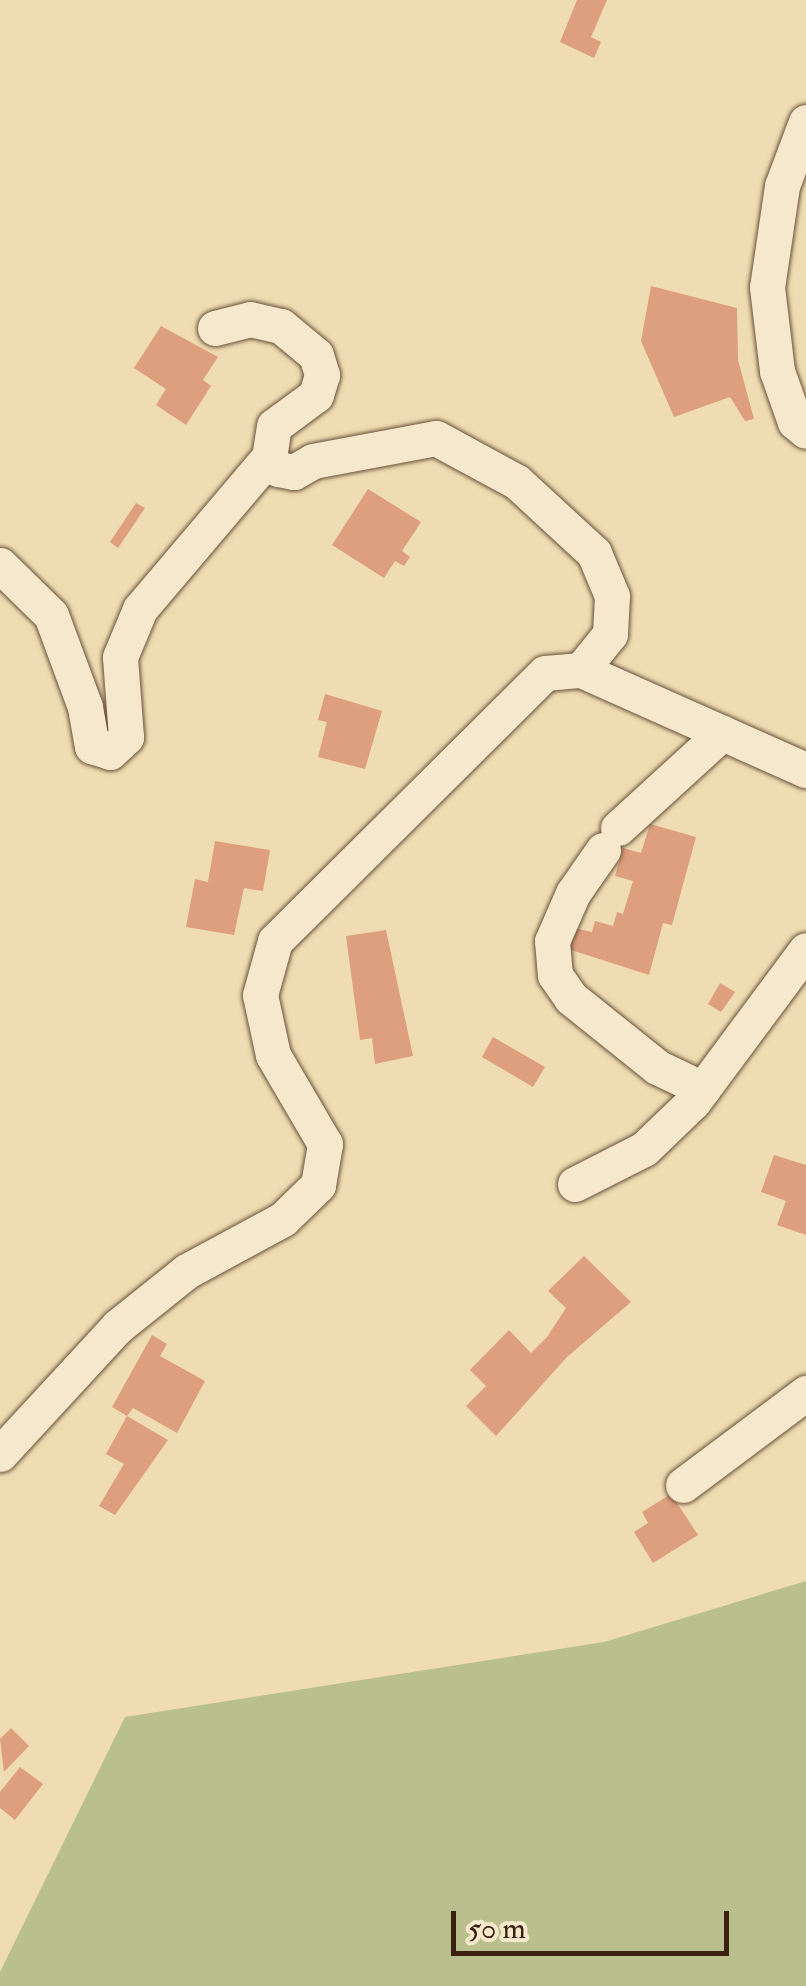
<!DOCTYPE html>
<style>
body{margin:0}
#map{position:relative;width:806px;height:1986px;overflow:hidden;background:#f0dcb2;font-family:"IM FELL Double Pica",serif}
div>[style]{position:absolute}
.green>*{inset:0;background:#b9c08d}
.building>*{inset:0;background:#dd9f7e}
.roads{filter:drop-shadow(0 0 2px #685039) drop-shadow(0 0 2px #685039)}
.street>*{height:35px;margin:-17.5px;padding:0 17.5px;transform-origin:17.5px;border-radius:17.5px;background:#f5e8cd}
span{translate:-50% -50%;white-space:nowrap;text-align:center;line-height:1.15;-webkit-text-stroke:8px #f5e8cd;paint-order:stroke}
.scale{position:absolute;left:451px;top:1911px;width:278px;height:45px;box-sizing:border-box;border:5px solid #3a2111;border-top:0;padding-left:12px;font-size:30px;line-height:35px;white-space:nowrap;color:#3a2111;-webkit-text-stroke:8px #f5e8cd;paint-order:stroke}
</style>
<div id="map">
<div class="green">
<i style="clip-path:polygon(806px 1581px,806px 1986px,0 1986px,0 1972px,125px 1717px,604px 1642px)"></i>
</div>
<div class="building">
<i style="clip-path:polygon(577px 0,607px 0,591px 37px,601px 42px,594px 58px,560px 42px)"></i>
<i style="clip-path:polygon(651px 286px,737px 308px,738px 360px,754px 419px,745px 421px,730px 397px,674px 417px,641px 341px)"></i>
<i style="clip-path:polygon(161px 326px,218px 357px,203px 380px,211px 386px,186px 425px,156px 405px,166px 389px,134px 368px)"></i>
<i style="clip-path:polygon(368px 489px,421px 522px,402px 551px,410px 557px,404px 566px,395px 561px,384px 578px,332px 545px)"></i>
<i style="clip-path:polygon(136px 503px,145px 508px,118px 548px,110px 542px)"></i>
<i style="clip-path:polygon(325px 694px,382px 711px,365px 769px,318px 757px,327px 722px,318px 720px)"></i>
<i style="clip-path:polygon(650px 824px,696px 837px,672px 925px,663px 923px,649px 975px,568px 949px,574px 928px,592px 932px,595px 921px,613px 926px,617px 912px,623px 914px,633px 881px,615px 876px,623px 848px,641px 853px)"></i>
<i style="clip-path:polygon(215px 841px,270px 850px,263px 891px,244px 888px,234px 935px,186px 927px,195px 879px,208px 882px)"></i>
<i style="clip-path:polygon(386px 930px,413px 1056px,375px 1064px,372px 1038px,360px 1040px,346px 936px)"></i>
<i style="clip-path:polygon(720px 983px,735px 992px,721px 1012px,708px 1004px)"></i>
<i style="clip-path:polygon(493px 1037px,545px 1067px,533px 1087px,482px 1057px)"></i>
<i style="clip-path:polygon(774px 1155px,806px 1165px,806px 1235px,777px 1225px,786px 1201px,761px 1192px)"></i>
<i style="clip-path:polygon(584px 1256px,631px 1302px,567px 1357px,496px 1436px,466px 1406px,486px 1386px,470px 1370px,509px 1330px,531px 1353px,547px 1337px,566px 1308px,548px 1291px)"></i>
<i style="clip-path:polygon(152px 1335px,167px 1344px,160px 1356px,205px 1381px,177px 1433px,133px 1408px,127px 1416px,112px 1407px)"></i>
<i style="clip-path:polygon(127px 1416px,168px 1440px,115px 1515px,99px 1506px,124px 1464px,106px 1454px)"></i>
<i style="clip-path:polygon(671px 1494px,698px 1535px,653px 1563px,634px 1532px,648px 1523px,642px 1512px)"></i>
<i style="clip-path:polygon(11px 1728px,29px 1746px,4px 1772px,0 1739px)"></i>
<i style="clip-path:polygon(20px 1767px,43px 1784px,15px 1820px,0 1808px,0 1792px)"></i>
</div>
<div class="roads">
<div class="street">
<i style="left:806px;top:122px;width:68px;rotate:110.6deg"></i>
<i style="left:782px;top:186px;width:102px;rotate:98.4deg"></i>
<i style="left:767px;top:287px;width:85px;rotate:83.2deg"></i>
<i style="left:777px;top:371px;width:54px;rotate:70.6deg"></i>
<i style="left:795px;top:422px;width:14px;rotate:39deg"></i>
<i style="left:215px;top:328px;width:36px;rotate:-14deg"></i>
<i style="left:250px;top:319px;width:32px;rotate:13deg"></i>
<i style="left:281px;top:326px;width:45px;rotate:39.6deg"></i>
<i style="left:316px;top:355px;width:21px;rotate:73deg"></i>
<i style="left:322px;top:375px;width:21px;rotate:107deg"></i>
<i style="left:316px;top:395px;width:52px;rotate:143.6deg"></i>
<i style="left:274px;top:426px;width:31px;rotate:99deg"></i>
<i style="left:0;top:565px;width:71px;rotate:44.4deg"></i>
<i style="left:51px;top:615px;width:98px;rotate:69.7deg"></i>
<i style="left:85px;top:707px;width:40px;rotate:80deg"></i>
<i style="left:92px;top:746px;width:19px;rotate:18deg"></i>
<i style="left:110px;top:752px;width:22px;rotate:-43deg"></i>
<i style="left:126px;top:737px;width:80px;rotate:-94.3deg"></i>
<i style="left:120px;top:657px;width:52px;rotate:-67.4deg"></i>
<i style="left:140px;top:609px;width:199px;rotate:-49.7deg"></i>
<i style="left:269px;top:457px;width:15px;rotate:53deg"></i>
<i style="left:278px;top:469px;width:16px;rotate:11deg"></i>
<i style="left:294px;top:472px;width:22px;rotate:-30deg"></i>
<i style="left:313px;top:461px;width:125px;rotate:-10.6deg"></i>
<i style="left:436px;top:438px;width:92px;rotate:28.5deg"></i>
<i style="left:517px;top:482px;width:105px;rotate:42.7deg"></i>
<i style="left:594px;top:553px;width:47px;rotate:67.3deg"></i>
<i style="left:612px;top:596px;width:38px;rotate:93deg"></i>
<i style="left:610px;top:634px;width:46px;rotate:128.9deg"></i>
<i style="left:618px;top:828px;width:141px;rotate:-42.4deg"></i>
<i style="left:603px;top:850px;width:52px;rotate:124.9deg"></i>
<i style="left:573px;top:893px;width:52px;rotate:113.6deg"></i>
<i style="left:552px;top:941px;width:34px;rotate:85deg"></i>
<i style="left:555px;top:975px;width:28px;rotate:55deg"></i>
<i style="left:571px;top:998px;width:110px;rotate:38.7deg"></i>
<i style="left:657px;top:1067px;width:51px;rotate:25.6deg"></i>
<i style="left:575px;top:1184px;width:77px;rotate:-26.9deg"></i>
<i style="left:644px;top:1149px;width:68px;rotate:-43.8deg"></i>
<i style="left:693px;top:1102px;width:189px;rotate:-53.4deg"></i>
<i style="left:0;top:1454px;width:173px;rotate:-47.3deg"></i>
<i style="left:117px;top:1327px;width:90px;rotate:-38.7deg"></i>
<i style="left:187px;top:1271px;width:109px;rotate:-28.4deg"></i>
<i style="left:283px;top:1219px;width:49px;rotate:-44.2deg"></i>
<i style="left:318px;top:1185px;width:42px;rotate:-80.3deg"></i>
<i style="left:325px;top:1144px;width:103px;rotate:-120.3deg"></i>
<i style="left:273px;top:1055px;width:61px;rotate:-102.2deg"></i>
<i style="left:260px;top:995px;width:56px;rotate:-74.5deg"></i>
<i style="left:275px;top:941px;width:380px;rotate:-44.8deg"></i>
<i style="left:545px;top:673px;width:36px;rotate:-5deg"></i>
<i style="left:581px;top:670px;width:246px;rotate:24deg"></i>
<i style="left:683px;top:1485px;width:154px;rotate:-36.8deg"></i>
</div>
</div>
<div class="scale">50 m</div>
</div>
